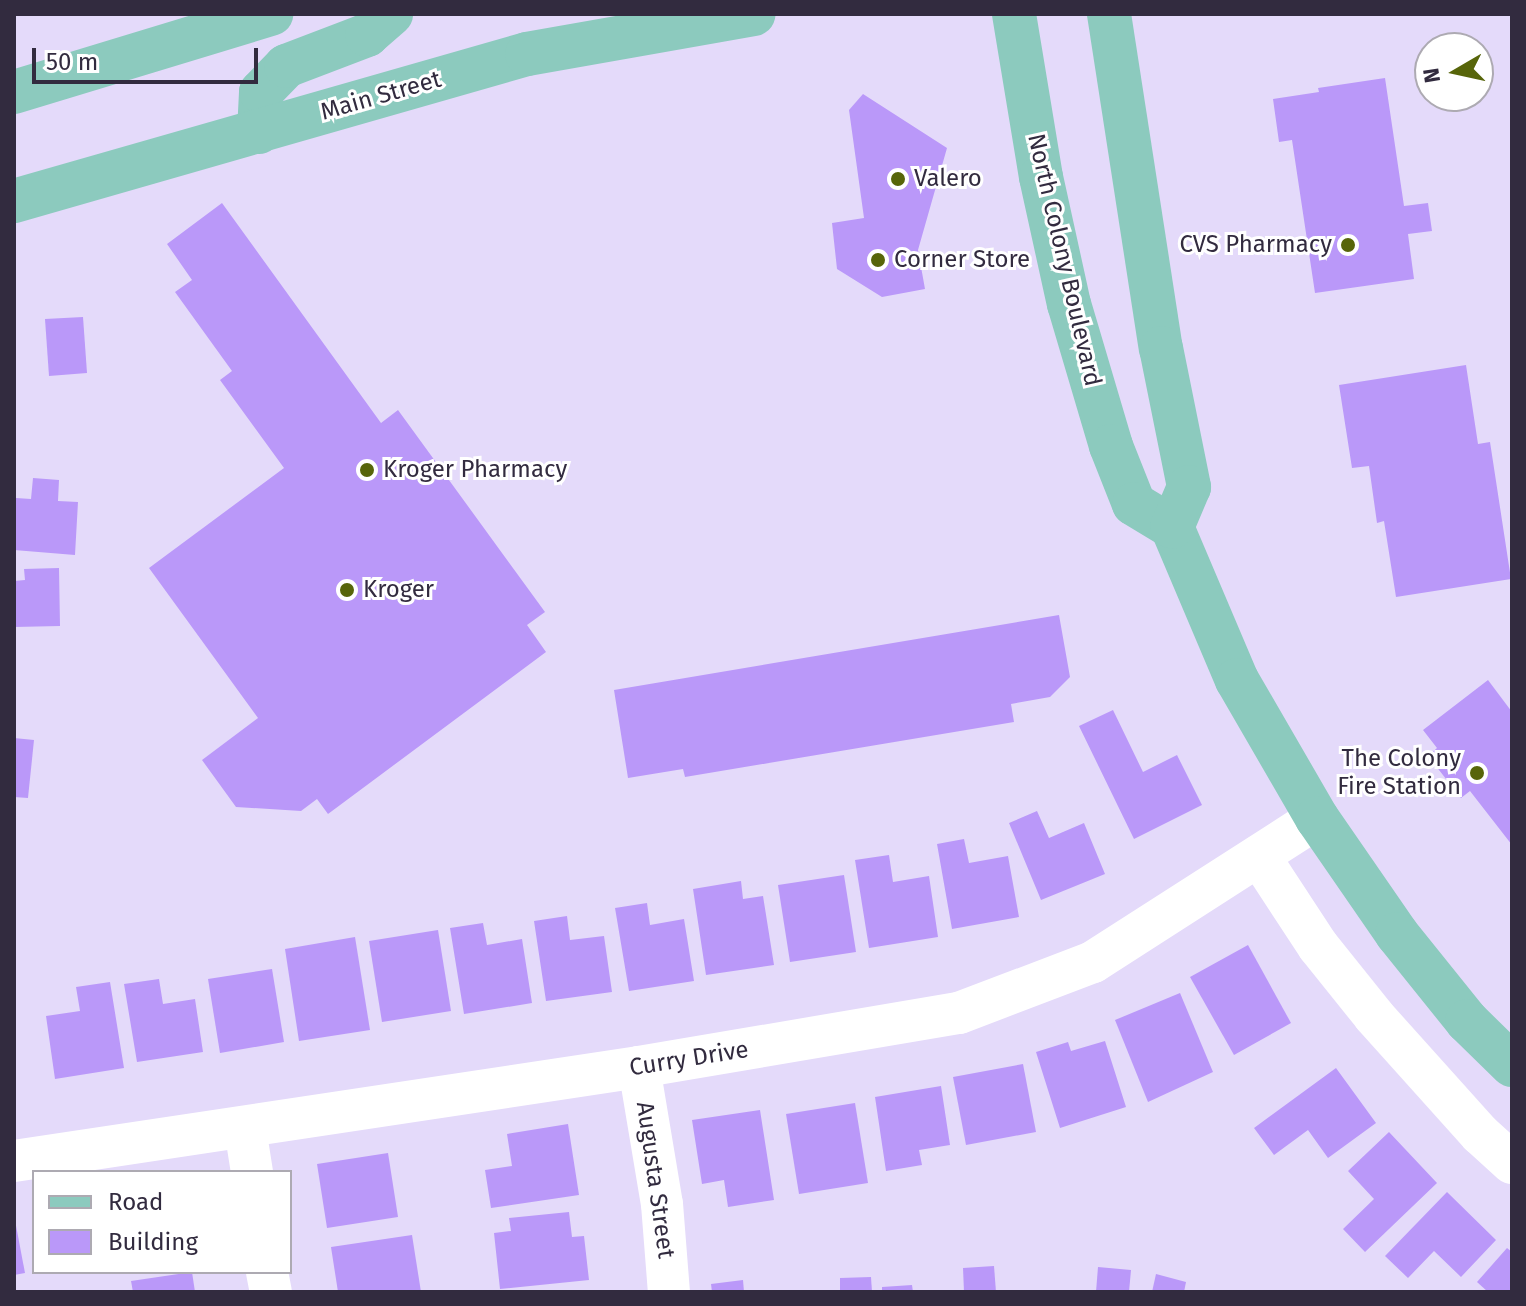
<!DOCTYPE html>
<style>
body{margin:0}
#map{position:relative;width:1526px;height:1306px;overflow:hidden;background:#e4dafa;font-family:"Fira Sans",sans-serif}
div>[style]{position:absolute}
.building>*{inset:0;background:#ba98f9}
.minor>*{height:42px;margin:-21px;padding:0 21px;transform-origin:21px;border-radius:21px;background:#fff}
.major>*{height:44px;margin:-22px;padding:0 22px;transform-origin:22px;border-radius:22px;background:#8ccabe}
.dots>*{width:22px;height:22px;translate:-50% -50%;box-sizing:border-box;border:4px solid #fff;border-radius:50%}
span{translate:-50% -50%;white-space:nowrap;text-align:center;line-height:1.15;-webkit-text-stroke:6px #fff;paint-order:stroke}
.street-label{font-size:24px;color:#322b3f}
.poi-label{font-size:24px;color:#322b3f}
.left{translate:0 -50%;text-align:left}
.right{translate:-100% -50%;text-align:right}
.frame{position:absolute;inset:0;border:16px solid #322b3f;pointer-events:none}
.legend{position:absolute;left:32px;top:1170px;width:260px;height:104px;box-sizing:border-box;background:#fff;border:2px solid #adaab2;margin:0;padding:10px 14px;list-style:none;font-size:24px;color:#322b3f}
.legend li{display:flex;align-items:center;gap:16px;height:40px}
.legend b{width:40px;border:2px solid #adaab2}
.north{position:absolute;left:1414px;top:32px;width:80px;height:80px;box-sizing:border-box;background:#fff;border:2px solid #adaab2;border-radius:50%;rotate:261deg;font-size:22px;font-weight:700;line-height:32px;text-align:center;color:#322b3f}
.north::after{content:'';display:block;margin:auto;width:28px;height:36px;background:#57650a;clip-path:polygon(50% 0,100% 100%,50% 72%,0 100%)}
.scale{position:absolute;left:32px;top:48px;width:226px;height:36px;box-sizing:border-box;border:4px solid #322b3f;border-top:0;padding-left:10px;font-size:24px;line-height:28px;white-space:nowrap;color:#322b3f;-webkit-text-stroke:6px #fff;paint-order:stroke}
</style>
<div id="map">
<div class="building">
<i style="clip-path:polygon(1385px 78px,1404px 206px,1428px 203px,1432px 231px,1408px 234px,1414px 279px,1315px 293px,1292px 140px,1279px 142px,1273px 99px,1319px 92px,1318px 88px)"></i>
<i style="clip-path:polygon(863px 94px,947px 148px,918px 250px,925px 289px,882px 297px,837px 269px,832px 223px,864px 218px,849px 110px)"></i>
<i style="clip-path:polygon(222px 203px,381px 423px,398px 410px,545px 612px,527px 625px,546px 652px,328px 814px,317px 799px,301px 811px,236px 807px,202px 760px,258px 718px,149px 568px,284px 468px,220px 380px,232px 371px,175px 292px,192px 280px,167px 244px)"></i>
<i style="clip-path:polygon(83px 317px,87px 373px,49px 376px,45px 319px)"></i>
<i style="clip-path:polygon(1466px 365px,1478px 444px,1490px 442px,1511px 579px,1396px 597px,1384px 521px,1377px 523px,1369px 466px,1352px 468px,1339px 385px)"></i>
<i style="clip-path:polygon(33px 478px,59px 480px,58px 501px,78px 502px,75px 555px,14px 550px,16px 498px,31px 499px)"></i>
<i style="clip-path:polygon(59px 568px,60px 626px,14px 627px,14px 581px,25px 580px,24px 569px)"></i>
<i style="clip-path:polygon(1059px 615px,1070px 677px,1050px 697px,1011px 704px,1014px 722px,685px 777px,683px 769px,628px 778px,614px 690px)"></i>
<i style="clip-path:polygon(1488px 680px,1512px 712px,1512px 845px,1470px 791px,1461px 798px,1428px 756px,1437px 748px,1423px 730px)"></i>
<i style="clip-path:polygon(1113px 710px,1143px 772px,1177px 755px,1202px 805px,1134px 839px,1079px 726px)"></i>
<i style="clip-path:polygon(14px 738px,34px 740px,28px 798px,14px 797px)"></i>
<i style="clip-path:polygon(1037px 811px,1049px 838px,1084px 823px,1105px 874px,1041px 900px,1009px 823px)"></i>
<i style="clip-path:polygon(964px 839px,969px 863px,1008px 856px,1019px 917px,952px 929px,937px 844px)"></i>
<i style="clip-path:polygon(889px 855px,893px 882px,929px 876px,938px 937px,869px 948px,855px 860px)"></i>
<i style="clip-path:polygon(844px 875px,856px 952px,790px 962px,778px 885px)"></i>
<i style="clip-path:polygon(741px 881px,743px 899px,763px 896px,774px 965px,706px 975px,693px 889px)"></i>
<i style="clip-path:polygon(647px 903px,650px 925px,684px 919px,694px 981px,629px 991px,615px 908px)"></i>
<i style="clip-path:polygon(567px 916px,570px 940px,604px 936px,612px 992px,546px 1001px,534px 921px)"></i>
<i style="clip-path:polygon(483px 923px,487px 945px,522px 939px,532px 1003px,464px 1014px,450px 928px)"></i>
<i style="clip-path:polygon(438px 930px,451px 1011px,382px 1022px,369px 941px)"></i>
<i style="clip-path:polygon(355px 937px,370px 1030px,299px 1041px,285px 949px)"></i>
<i style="clip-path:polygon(1248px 945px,1291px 1023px,1234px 1055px,1190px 977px)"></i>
<i style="clip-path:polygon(272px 969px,284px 1042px,220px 1053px,208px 979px)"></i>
<i style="clip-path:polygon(159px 979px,163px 1004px,195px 999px,203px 1052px,137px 1062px,124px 984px)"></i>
<i style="clip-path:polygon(110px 982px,124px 1068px,55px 1079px,46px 1016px,80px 1011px,76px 987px)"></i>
<i style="clip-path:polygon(1180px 993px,1213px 1072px,1148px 1102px,1115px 1020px)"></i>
<i style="clip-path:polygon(1105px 1041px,1126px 1107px,1060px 1128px,1036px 1052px,1068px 1042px,1071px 1051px)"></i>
<i style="clip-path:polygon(1023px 1064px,1036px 1132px,966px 1145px,953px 1077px)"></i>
<i style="clip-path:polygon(1336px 1068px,1376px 1123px,1328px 1158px,1308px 1130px,1274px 1155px,1254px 1128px)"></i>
<i style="clip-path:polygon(941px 1086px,950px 1145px,919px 1150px,922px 1165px,886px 1171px,875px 1097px)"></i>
<i style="clip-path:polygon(855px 1103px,868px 1183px,799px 1194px,786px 1114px)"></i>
<i style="clip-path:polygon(760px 1110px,774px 1200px,728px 1207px,724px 1180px,702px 1184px,692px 1120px)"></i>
<i style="clip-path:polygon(568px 1124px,579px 1195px,491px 1208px,485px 1170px,512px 1166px,507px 1134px)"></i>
<i style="clip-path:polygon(1389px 1132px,1437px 1183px,1365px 1252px,1343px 1229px,1374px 1199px,1348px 1171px)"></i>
<i style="clip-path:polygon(388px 1153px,398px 1217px,327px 1228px,317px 1164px)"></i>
<i style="clip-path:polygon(1447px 1192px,1496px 1240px,1461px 1277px,1434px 1251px,1408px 1278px,1385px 1256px)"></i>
<i style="clip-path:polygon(569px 1212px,572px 1237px,584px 1236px,589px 1280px,500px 1289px,494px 1233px,511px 1231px,509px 1218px)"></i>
<i style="clip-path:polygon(14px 1215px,25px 1273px,14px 1275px)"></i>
<i style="clip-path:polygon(412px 1235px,421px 1292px,338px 1292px,331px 1247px)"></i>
<i style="clip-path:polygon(1507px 1248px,1512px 1252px,1512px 1292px,1488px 1292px,1477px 1282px)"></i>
<i style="clip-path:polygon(994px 1266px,996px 1292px,964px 1292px,963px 1268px)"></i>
<i style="clip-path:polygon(1098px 1267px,1131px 1270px,1129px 1292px,1096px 1292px)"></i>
<i style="clip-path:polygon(192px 1272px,195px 1292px,133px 1292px,131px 1281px)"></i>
<i style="clip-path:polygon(1156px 1274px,1186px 1282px,1184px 1292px,1152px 1292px)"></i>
<i style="clip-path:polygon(871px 1277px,872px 1292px,840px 1292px,840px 1278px)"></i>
<i style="clip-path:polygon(743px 1280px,744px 1292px,712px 1292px,711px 1284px)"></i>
<i style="clip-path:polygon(912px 1285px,913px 1292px,882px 1292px,882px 1287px)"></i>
</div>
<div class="minor">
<i style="left:1259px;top:856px;width:108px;rotate:56.8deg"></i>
<i style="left:1318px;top:946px;width:90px;rotate:51.3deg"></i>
<i style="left:1374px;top:1016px;width:159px;rotate:48.1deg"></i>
<i style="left:1480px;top:1134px;width:43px;rotate:42.2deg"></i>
<i style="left:639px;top:1067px;width:139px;rotate:80.5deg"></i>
<i style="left:662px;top:1204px;width:88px;rotate:85.5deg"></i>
<i style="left:245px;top:1128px;width:45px;rotate:81deg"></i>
<i style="left:14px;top:1161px;width:632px;rotate:-8.55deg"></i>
<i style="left:639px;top:1067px;width:325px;rotate:-9.6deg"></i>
<i style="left:959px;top:1013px;width:143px;rotate:-20.8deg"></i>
<i style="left:1093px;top:962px;width:266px;rotate:-32.7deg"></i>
<i style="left:267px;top:1272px;width:20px;rotate:79deg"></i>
</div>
<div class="major">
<i style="left:1014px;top:14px;width:165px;rotate:80.6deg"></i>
<i style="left:1041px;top:177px;width:130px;rotate:77.6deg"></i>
<i style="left:1069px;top:304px;width:148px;rotate:73.5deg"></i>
<i style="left:1111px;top:446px;width:62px;rotate:68.4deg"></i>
<i style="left:1134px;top:504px;width:44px;rotate:31.2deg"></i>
<i style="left:1172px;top:527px;width:166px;rotate:67deg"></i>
<i style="left:1237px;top:680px;width:160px;rotate:59.9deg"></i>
<i style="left:1317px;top:818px;width:141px;rotate:55.4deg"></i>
<i style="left:1397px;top:934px;width:112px;rotate:51.2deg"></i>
<i style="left:1467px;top:1021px;width:63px;rotate:44.4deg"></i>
<i style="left:1109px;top:14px;width:338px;rotate:81.2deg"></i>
<i style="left:1161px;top:348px;width:142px;rotate:78.6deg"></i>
<i style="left:1189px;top:487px;width:43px;rotate:113deg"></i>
<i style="left:14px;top:92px;width:269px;rotate:-16.9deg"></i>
<i style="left:259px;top:132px;width:40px;rotate:-87.1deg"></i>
<i style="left:261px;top:92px;width:36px;rotate:-46deg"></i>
<i style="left:286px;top:66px;width:87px;rotate:-20.9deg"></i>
<i style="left:367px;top:35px;width:32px;rotate:-41deg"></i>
<i style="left:14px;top:201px;width:534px;rotate:-15.99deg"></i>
<i style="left:527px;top:54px;width:230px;rotate:-10deg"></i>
</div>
<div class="dots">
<i style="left:898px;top:179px;background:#57650a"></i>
<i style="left:1348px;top:245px;background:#57650a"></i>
<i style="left:878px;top:260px;background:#57650a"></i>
<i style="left:367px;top:470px;background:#57650a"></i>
<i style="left:347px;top:590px;background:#57650a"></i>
<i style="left:1477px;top:773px;background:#57650a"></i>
</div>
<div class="street-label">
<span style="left:381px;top:96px;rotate:-16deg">Main Street</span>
<span style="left:1064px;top:260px;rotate:77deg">North Colony Boulevard</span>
<span style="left:689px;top:1059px;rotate:-9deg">Curry Drive</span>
<span style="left:655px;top:1180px;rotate:82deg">Augusta Street</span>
</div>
<div class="poi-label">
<span class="left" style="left:914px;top:179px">Valero</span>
<span class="right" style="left:1332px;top:245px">CVS Pharmacy</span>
<span class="left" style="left:894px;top:260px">Corner Store</span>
<span class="left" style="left:383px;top:470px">Kroger Pharmacy</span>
<span class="left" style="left:363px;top:590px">Kroger</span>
<span class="right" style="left:1461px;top:773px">The Colony<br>Fire Station</span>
</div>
<div class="frame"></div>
<ul class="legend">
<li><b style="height:10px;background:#8ccabe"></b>Road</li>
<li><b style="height:22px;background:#ba98f9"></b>Building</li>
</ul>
<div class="north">N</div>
<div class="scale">50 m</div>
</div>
